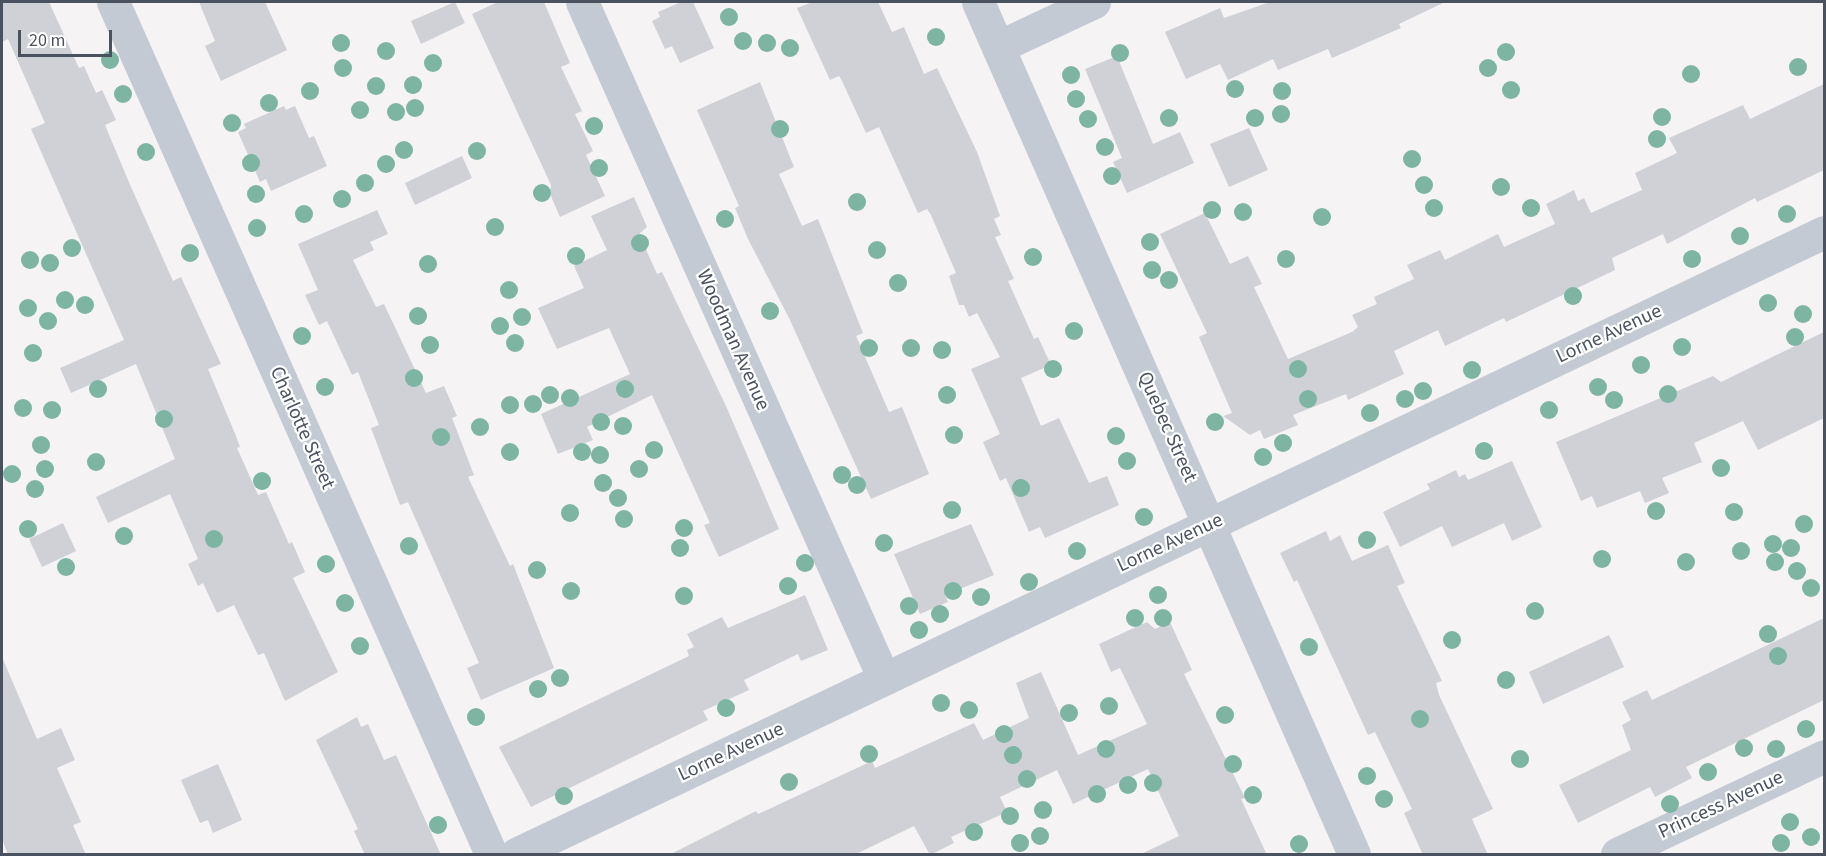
<!DOCTYPE html>
<style>
body{margin:0}
#map{position:relative;width:1826px;height:856px;overflow:hidden;background:#f5f3f3;font-family:"Source Sans 3",sans-serif}
div>[style]{position:absolute}
.building>*{inset:0;background:#cfd1d7}
.minor>*{height:33px;margin:-16.5px;padding:0 16.5px;transform-origin:16.5px;border-radius:16.5px;background:#c4cad3}
.tertiary>*{height:33px;margin:-16.5px;padding:0 16.5px;transform-origin:16.5px;border-radius:16.5px;background:#c4cad3}
.trees>*{width:18px;height:18px;margin:-9px;border-radius:50%;background:#7db5a2}
span{translate:-50% -50%;white-space:nowrap;text-align:center;line-height:1.15;-webkit-text-stroke:4.5px #fff;paint-order:stroke}
.street-label{font-size:20px;color:#4a5260}
.frame{position:absolute;inset:0;border:3px solid #4a5260;pointer-events:none}
.scale{position:absolute;left:18px;top:30px;width:94px;height:27px;box-sizing:border-box;border:3px solid #4a5260;border-top:0;padding-left:8px;font-size:18px;line-height:21px;white-space:nowrap;color:#4a5260;-webkit-text-stroke:4px #fff;paint-order:stroke}
</style>
<div id="map">
<div class="building">
<i style="clip-path:polygon(2px 2px,49px 2px,79px 68px,84px 66px,96px 93px,102px 90px,116px 120px,105px 125px,128px 180px,173px 281px,181px 277px,221px 364px,208px 369px,236px 436px,240px 447px,237px 448px,258px 495px,266px 492px,289px 544px,292px 542px,305px 572px,293px 578px,338px 672px,285px 701px,264px 653px,258px 655px,234px 605px,217px 613px,203px 583px,198px 586px,188px 564px,198px 559px,170px 494px,108px 523px,96px 497px,175px 459px,136px 364px,71px 393px,60px 368px,124px 340px,31px 129px,45px 123px,8px 39px,2px 42px)"></i>
<i style="clip-path:polygon(199px 2px,265px 2px,287px 50px,221px 81px,205px 46px,215px 41px)"></i>
<i style="clip-path:polygon(455px 2px,465px 23px,421px 44px,411px 21px)"></i>
<i style="clip-path:polygon(498px 2px,544px 2px,570px 63px,561px 67px,582px 111px,575px 114px,593px 151px,586px 155px,605px 196px,560px 217px,550px 194px,551px 185px,472px 14px)"></i>
<i style="clip-path:polygon(681px 2px,693px 2px,714px 48px,680px 63px,672px 46px,665px 49px,652px 21px,660px 17px,658px 12px)"></i>
<i style="clip-path:polygon(813px 2px,878px 2px,892px 32px,904px 27px,924px 74px,937px 68px,977px 152px,1000px 216px,994px 219px,1001px 235px,995px 237px,1014px 279px,1008px 281px,1034px 339px,1038px 337px,1051px 365px,1021px 378px,1041px 426px,1059px 418px,1089px 483px,1107px 476px,1119px 505px,1045px 538px,1040px 527px,1029px 532px,1006px 478px,1000px 481px,983px 442px,1000px 434px,971px 369px,1000px 357px,977px 313px,969px 317px,964px 305px,959px 305px,949px 276px,956px 273px,931px 215px,927px 209px,918px 213px,879px 127px,866px 133px,842px 81px,839px 76px,830px 80px,797px 8px)"></i>
<i style="clip-path:polygon(1270px 2px,1445px 2px,1399px 24px,1401px 28px,1332px 58px,1328px 49px,1278px 70px,1273px 59px,1228px 80px,1220px 64px,1186px 79px,1165px 32px,1220px 8px,1224px 18px)"></i>
<i style="clip-path:polygon(1117px 56px,1153px 144px,1180px 132px,1194px 163px,1127px 193px,1113px 162px,1122px 158px,1085px 69px)"></i>
<i style="clip-path:polygon(760px 82px,794px 167px,779px 174px,802px 226px,818px 219px,863px 333px,856px 336px,889px 412px,902px 407px,929px 474px,871px 499px,789px 318px,748px 239px,735px 208px,739px 206px,697px 110px)"></i>
<i style="clip-path:polygon(1824px 84px,1824px 170px,1757px 202px,1755px 198px,1667px 244px,1663px 234px,1612px 258px,1615px 270px,1506px 322px,1504px 318px,1445px 346px,1438px 330px,1394px 351px,1404px 374px,1348px 400px,1346px 394px,1293px 415px,1298px 425px,1264px 439px,1260px 430px,1250px 435px,1223px 416px,1232px 413px,1199px 337px,1207px 333px,1160px 234px,1205px 213px,1230px 264px,1248px 256px,1262px 284px,1254px 287px,1288px 359px,1352px 332px,1358px 327px,1352px 315px,1377px 304px,1374px 297px,1414px 279px,1407px 265px,1440px 250px,1445px 260px,1498px 234px,1504px 247px,1555px 224px,1546px 204px,1574px 190px,1578px 201px,1584px 198px,1591px 213px,1642px 190px,1635px 173px,1677px 153px,1669px 138px,1743px 105px,1750px 119px)"></i>
<i style="clip-path:polygon(284px 106px,286px 110px,295px 106px,309px 138px,314px 136px,327px 166px,271px 191px,266px 179px,260px 182px,238px 132px,246px 128px,244px 124px)"></i>
<i style="clip-path:polygon(1249px 128px,1268px 170px,1229px 187px,1210px 144px)"></i>
<i style="clip-path:polygon(462px 156px,472px 178px,415px 205px,405px 183px)"></i>
<i style="clip-path:polygon(634px 197px,647px 227px,639px 234px,657px 274px,662px 272px,726px 406px,779px 529px,719px 557px,704px 525px,710px 523px,652px 395px,587px 427px,593px 440px,558px 454px,541px 414px,630px 374px,609px 328px,557px 349px,538px 308px,584px 288px,574px 266px,607px 250px,591px 216px)"></i>
<i style="clip-path:polygon(377px 210px,388px 234px,370px 242px,374px 250px,353px 260px,376px 307px,384px 304px,426px 393px,444px 386px,457px 416px,452px 418px,474px 475px,468px 477px,510px 566px,513px 564px,554px 668px,481px 700px,467px 668px,479px 663px,408px 502px,400px 505px,371px 428px,379px 425px,358px 372px,352px 375px,327px 321px,319px 325px,305px 295px,318px 290px,298px 244px)"></i>
<i style="clip-path:polygon(1824px 332px,1824px 418px,1758px 450px,1743px 421px,1694px 443px,1702px 462px,1662px 478px,1669px 493px,1645px 503px,1640px 491px,1597px 508px,1592px 496px,1581px 501px,1556px 442px,1713px 376px,1721px 382px)"></i>
<i style="clip-path:polygon(1512px 461px,1542px 527px,1512px 541px,1504px 523px,1452px 547px,1442px 526px,1400px 547px,1383px 512px,1430px 489px,1427px 484px,1456px 470px,1459px 477px,1465px 474px,1468px 480px)"></i>
<i style="clip-path:polygon(63px 523px,76px 551px,42px 567px,29px 539px)"></i>
<i style="clip-path:polygon(971px 524px,994px 575px,945px 595px,948px 602px,920px 614px,894px 554px)"></i>
<i style="clip-path:polygon(1326px 531px,1330px 541px,1340px 535px,1352px 561px,1388px 545px,1405px 583px,1397px 586px,1442px 681px,1436px 683px,1439px 695px,1493px 809px,1472px 819px,1488px 855px,1423px 855px,1404px 813px,1412px 809px,1375px 732px,1368px 735px,1297px 580px,1294px 582px,1280px 553px)"></i>
<i style="clip-path:polygon(805px 595px,828px 650px,801px 661px,798px 654px,744px 680px,749px 690px,703px 711px,708px 720px,531px 807px,499px 747px,689px 656px,687px 650px,694px 647px,687px 634px,722px 617px,728px 628px)"></i>
<i style="clip-path:polygon(1824px 618px,1824px 700px,1686px 767px,1692px 778px,1655px 797px,1650px 787px,1578px 823px,1559px 785px,1631px 750px,1622px 725px,1631px 720px,1622px 702px,1647px 690px,1652px 700px)"></i>
<i style="clip-path:polygon(1147px 622px,1155px 629px,1170px 622px,1192px 670px,1184px 674px,1245px 798px,1241px 799px,1267px 855px,1139px 855px,1179px 836px,1148px 769px,1073px 804px,1057px 770px,1000px 797px,1007px 812px,951px 837px,954px 843px,930px 855px,914px 826px,854px 855px,669px 855px,756px 811px,758px 814px,872px 761px,875px 768px,974px 723px,983px 740px,1029px 718px,1016px 683px,1041px 672px,1078px 755px,1147px 724px,1120px 668px,1111px 672px,1099px 644px)"></i>
<i style="clip-path:polygon(1609px 635px,1624px 667px,1543px 704px,1529px 672px)"></i>
<i style="clip-path:polygon(2px 657px,37px 739px,61px 728px,75px 760px,57px 768px,81px 822px,73px 825px,86px 855px,8px 855px,2px 839px)"></i>
<i style="clip-path:polygon(357px 717px,361px 727px,368px 724px,384px 760px,396px 755px,441px 855px,365px 855px,354px 831px,358px 829px,316px 740px)"></i>
<i style="clip-path:polygon(218px 764px,242px 820px,213px 833px,208px 820px,200px 823px,181px 780px)"></i>
</div>
<div class="minor">
<i style="left:113px;top:2px;width:932px;rotate:66.07deg"></i>
<i style="left:582px;top:2px;width:741px;rotate:65.96deg"></i>
<i style="left:998px;top:47px;width:106px;rotate:-25.1deg"></i>
<i style="left:516px;top:854px;width:1448px;rotate:-25.43deg"></i>
<i style="left:1617px;top:854px;width:229px;rotate:-25.3deg"></i>
</div>
<div class="tertiary">
<i style="left:978px;top:2px;width:931px;rotate:66.19deg"></i>
</div>
<div class="trees">
<i style="left:729px;top:17px"></i>
<i style="left:936px;top:37px"></i>
<i style="left:743px;top:41px"></i>
<i style="left:341px;top:43px"></i>
<i style="left:767px;top:43px"></i>
<i style="left:790px;top:48px"></i>
<i style="left:386px;top:51px"></i>
<i style="left:1506px;top:52px"></i>
<i style="left:1120px;top:53px"></i>
<i style="left:110px;top:60px"></i>
<i style="left:433px;top:63px"></i>
<i style="left:1798px;top:67px"></i>
<i style="left:343px;top:68px"></i>
<i style="left:1488px;top:68px"></i>
<i style="left:1691px;top:74px"></i>
<i style="left:1071px;top:75px"></i>
<i style="left:413px;top:85px"></i>
<i style="left:376px;top:86px"></i>
<i style="left:1235px;top:89px"></i>
<i style="left:1511px;top:90px"></i>
<i style="left:310px;top:91px"></i>
<i style="left:1282px;top:91px"></i>
<i style="left:123px;top:94px"></i>
<i style="left:1076px;top:99px"></i>
<i style="left:269px;top:103px"></i>
<i style="left:415px;top:108px"></i>
<i style="left:360px;top:110px"></i>
<i style="left:396px;top:112px"></i>
<i style="left:1281px;top:114px"></i>
<i style="left:1662px;top:117px"></i>
<i style="left:1169px;top:118px"></i>
<i style="left:1255px;top:118px"></i>
<i style="left:1088px;top:119px"></i>
<i style="left:232px;top:123px"></i>
<i style="left:594px;top:126px"></i>
<i style="left:780px;top:129px"></i>
<i style="left:1657px;top:139px"></i>
<i style="left:1105px;top:147px"></i>
<i style="left:404px;top:150px"></i>
<i style="left:477px;top:151px"></i>
<i style="left:146px;top:152px"></i>
<i style="left:1412px;top:159px"></i>
<i style="left:251px;top:163px"></i>
<i style="left:386px;top:164px"></i>
<i style="left:599px;top:168px"></i>
<i style="left:1112px;top:176px"></i>
<i style="left:365px;top:183px"></i>
<i style="left:1424px;top:185px"></i>
<i style="left:1501px;top:187px"></i>
<i style="left:542px;top:193px"></i>
<i style="left:256px;top:194px"></i>
<i style="left:342px;top:199px"></i>
<i style="left:857px;top:202px"></i>
<i style="left:1434px;top:208px"></i>
<i style="left:1531px;top:208px"></i>
<i style="left:1212px;top:210px"></i>
<i style="left:1243px;top:212px"></i>
<i style="left:304px;top:214px"></i>
<i style="left:1787px;top:214px"></i>
<i style="left:1322px;top:217px"></i>
<i style="left:725px;top:219px"></i>
<i style="left:495px;top:227px"></i>
<i style="left:257px;top:228px"></i>
<i style="left:1740px;top:236px"></i>
<i style="left:1150px;top:242px"></i>
<i style="left:640px;top:243px"></i>
<i style="left:72px;top:248px"></i>
<i style="left:877px;top:250px"></i>
<i style="left:190px;top:253px"></i>
<i style="left:576px;top:256px"></i>
<i style="left:1033px;top:257px"></i>
<i style="left:1286px;top:259px"></i>
<i style="left:1692px;top:259px"></i>
<i style="left:30px;top:260px"></i>
<i style="left:50px;top:263px"></i>
<i style="left:428px;top:264px"></i>
<i style="left:1152px;top:270px"></i>
<i style="left:1169px;top:280px"></i>
<i style="left:898px;top:283px"></i>
<i style="left:509px;top:290px"></i>
<i style="left:1573px;top:296px"></i>
<i style="left:65px;top:300px"></i>
<i style="left:1768px;top:303px"></i>
<i style="left:85px;top:305px"></i>
<i style="left:28px;top:308px"></i>
<i style="left:770px;top:311px"></i>
<i style="left:1803px;top:314px"></i>
<i style="left:418px;top:316px"></i>
<i style="left:522px;top:317px"></i>
<i style="left:48px;top:321px"></i>
<i style="left:500px;top:326px"></i>
<i style="left:1074px;top:331px"></i>
<i style="left:302px;top:336px"></i>
<i style="left:1795px;top:337px"></i>
<i style="left:515px;top:343px"></i>
<i style="left:430px;top:345px"></i>
<i style="left:1682px;top:347px"></i>
<i style="left:869px;top:348px"></i>
<i style="left:911px;top:348px"></i>
<i style="left:942px;top:350px"></i>
<i style="left:33px;top:353px"></i>
<i style="left:1641px;top:365px"></i>
<i style="left:1053px;top:369px"></i>
<i style="left:1298px;top:369px"></i>
<i style="left:1472px;top:370px"></i>
<i style="left:414px;top:378px"></i>
<i style="left:325px;top:387px"></i>
<i style="left:1598px;top:387px"></i>
<i style="left:98px;top:389px"></i>
<i style="left:625px;top:389px"></i>
<i style="left:1423px;top:391px"></i>
<i style="left:1668px;top:394px"></i>
<i style="left:550px;top:395px"></i>
<i style="left:947px;top:395px"></i>
<i style="left:570px;top:398px"></i>
<i style="left:1308px;top:399px"></i>
<i style="left:1405px;top:399px"></i>
<i style="left:1614px;top:400px"></i>
<i style="left:533px;top:404px"></i>
<i style="left:510px;top:405px"></i>
<i style="left:23px;top:408px"></i>
<i style="left:52px;top:410px"></i>
<i style="left:1549px;top:410px"></i>
<i style="left:1370px;top:413px"></i>
<i style="left:164px;top:419px"></i>
<i style="left:601px;top:422px"></i>
<i style="left:1215px;top:422px"></i>
<i style="left:623px;top:426px"></i>
<i style="left:480px;top:427px"></i>
<i style="left:954px;top:435px"></i>
<i style="left:1116px;top:436px"></i>
<i style="left:441px;top:437px"></i>
<i style="left:1283px;top:443px"></i>
<i style="left:41px;top:445px"></i>
<i style="left:654px;top:450px"></i>
<i style="left:1484px;top:451px"></i>
<i style="left:510px;top:452px"></i>
<i style="left:582px;top:452px"></i>
<i style="left:600px;top:455px"></i>
<i style="left:1263px;top:457px"></i>
<i style="left:1127px;top:461px"></i>
<i style="left:96px;top:462px"></i>
<i style="left:1721px;top:468px"></i>
<i style="left:45px;top:469px"></i>
<i style="left:639px;top:469px"></i>
<i style="left:12px;top:474px"></i>
<i style="left:842px;top:475px"></i>
<i style="left:262px;top:481px"></i>
<i style="left:603px;top:483px"></i>
<i style="left:857px;top:485px"></i>
<i style="left:1021px;top:488px"></i>
<i style="left:35px;top:489px"></i>
<i style="left:618px;top:498px"></i>
<i style="left:952px;top:510px"></i>
<i style="left:1656px;top:511px"></i>
<i style="left:1734px;top:512px"></i>
<i style="left:570px;top:513px"></i>
<i style="left:1144px;top:517px"></i>
<i style="left:624px;top:519px"></i>
<i style="left:1804px;top:524px"></i>
<i style="left:684px;top:528px"></i>
<i style="left:28px;top:529px"></i>
<i style="left:124px;top:536px"></i>
<i style="left:214px;top:539px"></i>
<i style="left:1367px;top:540px"></i>
<i style="left:884px;top:543px"></i>
<i style="left:1773px;top:544px"></i>
<i style="left:409px;top:546px"></i>
<i style="left:680px;top:548px"></i>
<i style="left:1791px;top:548px"></i>
<i style="left:1077px;top:551px"></i>
<i style="left:1741px;top:551px"></i>
<i style="left:1602px;top:559px"></i>
<i style="left:1686px;top:562px"></i>
<i style="left:1775px;top:562px"></i>
<i style="left:805px;top:563px"></i>
<i style="left:326px;top:564px"></i>
<i style="left:66px;top:567px"></i>
<i style="left:537px;top:570px"></i>
<i style="left:1797px;top:571px"></i>
<i style="left:1029px;top:582px"></i>
<i style="left:788px;top:586px"></i>
<i style="left:1811px;top:588px"></i>
<i style="left:571px;top:591px"></i>
<i style="left:953px;top:591px"></i>
<i style="left:1158px;top:595px"></i>
<i style="left:684px;top:596px"></i>
<i style="left:981px;top:597px"></i>
<i style="left:345px;top:603px"></i>
<i style="left:909px;top:606px"></i>
<i style="left:1535px;top:611px"></i>
<i style="left:940px;top:614px"></i>
<i style="left:1135px;top:618px"></i>
<i style="left:1163px;top:618px"></i>
<i style="left:919px;top:630px"></i>
<i style="left:1768px;top:634px"></i>
<i style="left:1452px;top:640px"></i>
<i style="left:360px;top:646px"></i>
<i style="left:1309px;top:647px"></i>
<i style="left:1778px;top:656px"></i>
<i style="left:560px;top:678px"></i>
<i style="left:1506px;top:680px"></i>
<i style="left:538px;top:689px"></i>
<i style="left:941px;top:703px"></i>
<i style="left:1109px;top:706px"></i>
<i style="left:726px;top:708px"></i>
<i style="left:969px;top:710px"></i>
<i style="left:1069px;top:713px"></i>
<i style="left:1225px;top:715px"></i>
<i style="left:476px;top:717px"></i>
<i style="left:1420px;top:719px"></i>
<i style="left:1806px;top:729px"></i>
<i style="left:1004px;top:734px"></i>
<i style="left:1744px;top:748px"></i>
<i style="left:1106px;top:749px"></i>
<i style="left:1776px;top:749px"></i>
<i style="left:869px;top:754px"></i>
<i style="left:1013px;top:755px"></i>
<i style="left:1520px;top:759px"></i>
<i style="left:1233px;top:764px"></i>
<i style="left:1708px;top:772px"></i>
<i style="left:1367px;top:776px"></i>
<i style="left:1027px;top:779px"></i>
<i style="left:789px;top:782px"></i>
<i style="left:1153px;top:783px"></i>
<i style="left:1128px;top:785px"></i>
<i style="left:1097px;top:794px"></i>
<i style="left:1253px;top:795px"></i>
<i style="left:564px;top:796px"></i>
<i style="left:1384px;top:799px"></i>
<i style="left:1670px;top:804px"></i>
<i style="left:1043px;top:810px"></i>
<i style="left:1010px;top:816px"></i>
<i style="left:1790px;top:822px"></i>
<i style="left:438px;top:825px"></i>
<i style="left:974px;top:832px"></i>
<i style="left:1040px;top:836px"></i>
<i style="left:1811px;top:837px"></i>
<i style="left:1020px;top:843px"></i>
<i style="left:1781px;top:843px"></i>
<i style="left:1299px;top:844px"></i>
</div>
<div class="street-label">
<span style="left:1609px;top:334px;rotate:-25deg">Lorne Avenue</span>
<span style="left:733px;top:340px;rotate:66deg">Woodman Avenue</span>
<span style="left:1167px;top:427px;rotate:66deg">Quebec Street</span>
<span style="left:302px;top:428px;rotate:66deg">Charlotte Street</span>
<span style="left:1170px;top:543px;rotate:-25deg">Lorne Avenue</span>
<span style="left:731px;top:752px;rotate:-25deg">Lorne Avenue</span>
<span style="left:1721px;top:805px;rotate:-25deg">Princess Avenue</span>
</div>
<div class="frame"></div>
<div class="scale">20 m</div>
</div>
